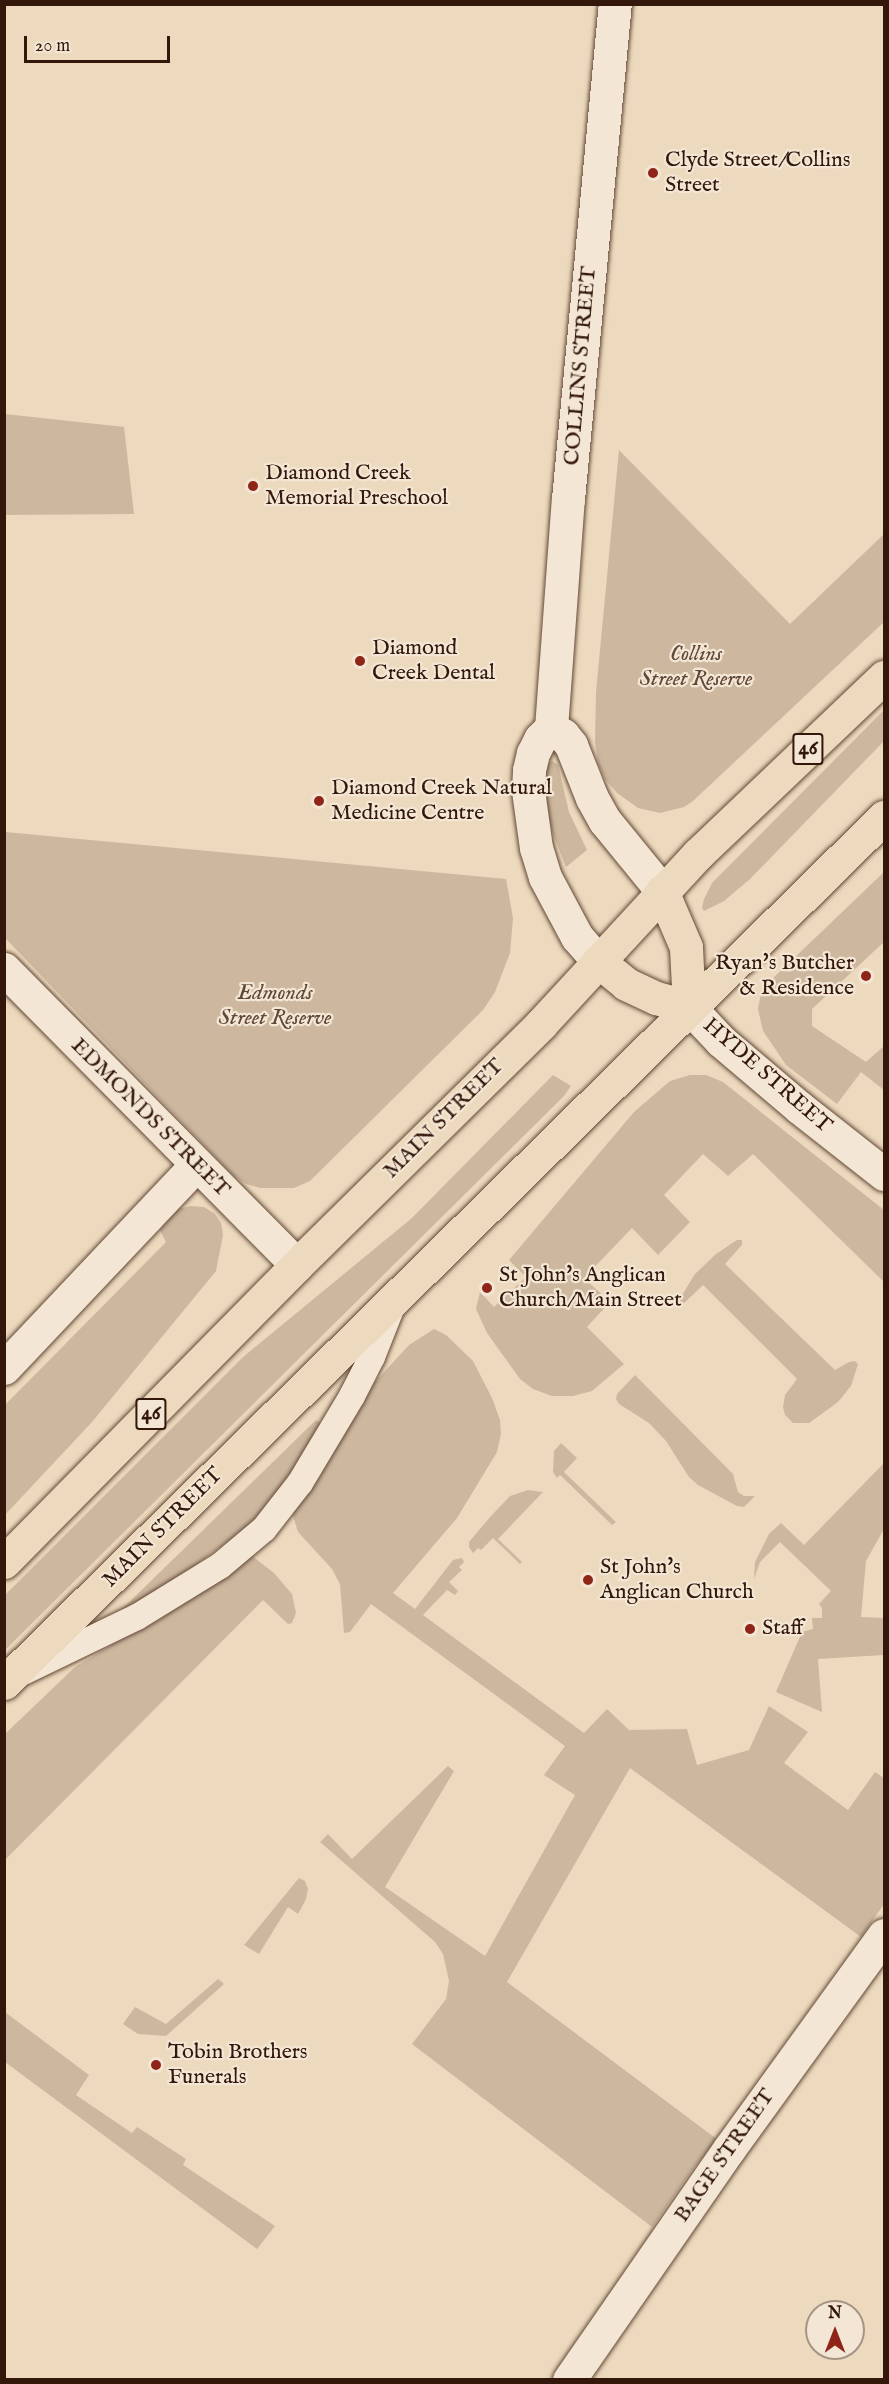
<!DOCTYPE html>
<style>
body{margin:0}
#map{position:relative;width:889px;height:2384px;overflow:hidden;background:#edd9bd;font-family:"IM FELL English",serif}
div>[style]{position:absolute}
.green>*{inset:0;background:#cdb89f}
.roads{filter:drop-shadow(0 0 2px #624837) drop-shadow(0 0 2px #624837)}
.service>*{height:26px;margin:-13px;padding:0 13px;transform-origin:13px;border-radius:13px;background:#f3e6d4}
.minor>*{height:33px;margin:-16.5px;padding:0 16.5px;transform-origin:16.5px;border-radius:16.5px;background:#f3e6d4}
.tertiary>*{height:33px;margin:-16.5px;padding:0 16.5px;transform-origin:16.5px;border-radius:16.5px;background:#f3e6d4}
.primary>*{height:33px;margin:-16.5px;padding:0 16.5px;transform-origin:16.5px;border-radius:16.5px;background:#edd9bd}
.dots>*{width:16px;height:16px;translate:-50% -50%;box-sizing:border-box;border:3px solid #f3e6d4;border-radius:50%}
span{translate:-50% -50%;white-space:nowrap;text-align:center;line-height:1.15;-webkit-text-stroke:4.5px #f3e6d4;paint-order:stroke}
.shield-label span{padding:2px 4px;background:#f3e6d4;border:2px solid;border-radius:4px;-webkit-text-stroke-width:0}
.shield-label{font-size:21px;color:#33170a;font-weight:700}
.poi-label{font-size:22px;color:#33170a}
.left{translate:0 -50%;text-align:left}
.right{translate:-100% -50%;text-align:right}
.street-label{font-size:22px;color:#33170a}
.park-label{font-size:22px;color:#614737;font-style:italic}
.frame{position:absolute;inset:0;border:6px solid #33170a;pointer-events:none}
.north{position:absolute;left:805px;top:2300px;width:60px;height:60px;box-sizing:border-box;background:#f3e6d4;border:2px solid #a69383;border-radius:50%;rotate:0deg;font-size:16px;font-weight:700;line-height:24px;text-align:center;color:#33170a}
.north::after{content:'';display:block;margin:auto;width:21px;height:27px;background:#8f2418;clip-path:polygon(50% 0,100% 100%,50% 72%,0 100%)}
.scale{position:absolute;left:24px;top:36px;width:146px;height:27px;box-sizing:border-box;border:3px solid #33170a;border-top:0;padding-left:8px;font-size:18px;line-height:21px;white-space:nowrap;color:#33170a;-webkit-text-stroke:4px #f3e6d4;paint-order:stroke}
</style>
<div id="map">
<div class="green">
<i style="clip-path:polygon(5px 414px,124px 427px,134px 514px,5px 515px)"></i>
<i style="clip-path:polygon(619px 450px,790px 624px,884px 534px,884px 622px,693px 801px,684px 807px,660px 813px,638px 808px,617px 793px,605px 779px,598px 763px,595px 742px,596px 692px)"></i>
<i style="clip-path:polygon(884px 710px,884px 741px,750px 879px,724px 901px,704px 911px,702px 908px,704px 899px,712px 883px)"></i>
<i style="clip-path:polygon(552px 761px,558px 765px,569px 812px,587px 850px,566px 867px,553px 834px,548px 814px,546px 772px,547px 765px)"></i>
<i style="clip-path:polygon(5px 832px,506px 879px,513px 918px,510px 953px,495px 992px,483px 1010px,310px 1181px,294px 1188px,260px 1188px,246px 1184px,234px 1176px,5px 938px)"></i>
<i style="clip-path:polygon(884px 872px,884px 942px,812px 1009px,812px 1026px,866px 1062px,884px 1046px,884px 1090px,861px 1072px,837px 1104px,786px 1065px,763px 1031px,758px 1009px,761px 993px,769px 982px)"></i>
<i style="clip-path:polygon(553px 1075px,571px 1086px,564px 1096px,5px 1650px,5px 1595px,243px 1357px,412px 1218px)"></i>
<i style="clip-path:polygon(690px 1075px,706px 1075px,723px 1082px,884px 1210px,884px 1282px,753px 1154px,728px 1176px,703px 1154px,664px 1195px,690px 1222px,658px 1255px,632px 1228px,584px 1278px,610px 1302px,587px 1327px,624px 1364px,592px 1391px,573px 1396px,552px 1396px,533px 1389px,520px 1379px,487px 1333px,476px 1309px,480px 1292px,494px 1307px,526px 1277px,509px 1260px,634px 1112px,670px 1081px)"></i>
<i style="clip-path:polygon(191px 1206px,204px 1207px,215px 1214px,221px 1223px,223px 1235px,216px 1271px,92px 1422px,5px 1515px,5px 1405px,166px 1242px,160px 1230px,171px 1214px,178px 1209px)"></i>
<i style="clip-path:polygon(737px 1240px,742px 1240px,742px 1245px,725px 1264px,835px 1370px,849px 1362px,855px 1361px,858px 1364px,851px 1386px,838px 1402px,809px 1423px,793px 1423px,785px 1415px,783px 1407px,785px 1395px,797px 1379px,703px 1285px,681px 1306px,676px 1305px,695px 1274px,716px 1254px)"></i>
<i style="clip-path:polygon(434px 1329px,446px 1335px,473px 1361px,492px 1398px,500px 1420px,501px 1434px,497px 1452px,457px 1518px,393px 1593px,415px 1609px,453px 1560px,462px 1558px,464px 1562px,459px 1567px,462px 1570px,449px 1582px,458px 1591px,455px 1595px,447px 1590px,423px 1615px,584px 1733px,607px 1709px,629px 1730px,687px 1729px,697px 1765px,749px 1750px,769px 1706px,808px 1732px,784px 1763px,848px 1810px,875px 1772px,884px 1778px,884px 1904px,861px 1937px,630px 1768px,507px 1982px,718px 2140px,695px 2166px,652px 2227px,412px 2044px,446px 1999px,449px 1981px,443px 1954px,435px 1942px,320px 1842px,328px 1834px,352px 1859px,448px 1766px,454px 1771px,385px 1887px,485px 1956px,575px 1795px,544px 1775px,565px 1746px,371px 1604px,350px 1632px,344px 1633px,340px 1584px,332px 1569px,298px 1532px,292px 1513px,319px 1476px,375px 1382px,409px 1345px)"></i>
<i style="clip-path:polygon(635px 1375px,733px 1474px,738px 1492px,744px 1496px,755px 1496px,744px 1507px,737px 1506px,698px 1485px,689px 1477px,666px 1441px,649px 1423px,619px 1404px,616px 1399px,617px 1394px)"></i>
<i style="clip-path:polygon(316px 1420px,321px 1423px,299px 1462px,259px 1518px,174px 1581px,116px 1615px)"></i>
<i style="clip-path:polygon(561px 1443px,577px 1458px,564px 1472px,616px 1522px,612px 1525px,560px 1475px,557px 1478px,553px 1472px,554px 1451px)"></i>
<i style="clip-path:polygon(884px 1463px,884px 1529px,866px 1561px,861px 1617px,884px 1618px,884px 1655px,818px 1659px,822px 1712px,776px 1692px,802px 1632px,813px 1629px,812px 1618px,822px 1618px,822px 1608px,819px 1604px,831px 1591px,780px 1542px,760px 1562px,754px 1579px,755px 1562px,769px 1534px,781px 1523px,804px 1545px)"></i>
<i style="clip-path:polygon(528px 1490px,543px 1492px,498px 1539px,522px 1562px,520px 1564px,493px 1538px,481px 1550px,478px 1548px,473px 1553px,469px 1547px,469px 1542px,491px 1516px,510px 1496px)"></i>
<i style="clip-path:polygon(252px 1556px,274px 1573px,292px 1594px,296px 1613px,292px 1623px,288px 1624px,263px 1600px,5px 1860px,5px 1734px,75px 1667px,237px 1569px)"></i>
<i style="clip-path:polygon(299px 1878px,305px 1881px,308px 1889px,306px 1899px,298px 1914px,288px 1907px,259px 1954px,244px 1945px)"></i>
<i style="clip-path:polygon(218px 1979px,224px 1984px,166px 2036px,138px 2034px,123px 2024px,135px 2007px,166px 2024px)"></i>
<i style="clip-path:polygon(5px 2012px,89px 2075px,76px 2095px,132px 2133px,137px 2127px,186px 2159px,183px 2165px,275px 2226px,257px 2249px,5px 2062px)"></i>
</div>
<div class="roads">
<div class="service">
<i style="left:23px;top:1672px;width:127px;rotate:-25.8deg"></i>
<i style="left:137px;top:1617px;width:97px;rotate:-31.6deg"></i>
<i style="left:220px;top:1566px;width:57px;rotate:-40.1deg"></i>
<i style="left:264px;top:1529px;width:58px;rotate:-52deg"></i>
<i style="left:300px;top:1483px;width:101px;rotate:-59.1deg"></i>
<i style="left:352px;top:1396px;width:44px;rotate:-62.9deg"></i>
<i style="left:372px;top:1357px;width:57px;rotate:-68.4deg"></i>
</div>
<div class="minor">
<i style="left:4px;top:969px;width:416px;rotate:45.3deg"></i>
<i style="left:689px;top:1007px;width:47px;rotate:46.7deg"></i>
<i style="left:721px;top:1041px;width:104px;rotate:40.3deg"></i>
<i style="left:800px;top:1108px;width:107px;rotate:38.2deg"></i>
<i style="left:4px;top:1368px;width:279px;rotate:-46.6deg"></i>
<i style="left:569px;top:2380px;width:281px;rotate:-55.3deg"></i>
<i style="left:729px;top:2149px;width:264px;rotate:-54.1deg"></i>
</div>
<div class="tertiary">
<i style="left:551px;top:728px;width:14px;rotate:30deg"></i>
<i style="left:563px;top:735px;width:13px;rotate:51deg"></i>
<i style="left:571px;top:745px;width:57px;rotate:68.4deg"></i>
<i style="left:592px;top:798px;width:26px;rotate:61deg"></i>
<i style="left:605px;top:821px;width:90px;rotate:50.8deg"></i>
<i style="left:598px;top:961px;width:32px;rotate:-131deg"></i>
<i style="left:577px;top:937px;width:68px;rotate:-118.1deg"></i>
<i style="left:545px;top:877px;width:30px;rotate:-107deg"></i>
<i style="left:536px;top:848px;width:59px;rotate:-97.9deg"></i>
<i style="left:528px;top:790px;width:20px;rotate:-87deg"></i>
<i style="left:529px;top:770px;width:17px;rotate:-77deg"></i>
<i style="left:533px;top:753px;width:16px;rotate:-63deg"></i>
<i style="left:540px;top:739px;width:16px;rotate:-45deg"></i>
<i style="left:551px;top:728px;width:230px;rotate:-85.8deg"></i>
<i style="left:568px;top:499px;width:497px;rotate:-84.6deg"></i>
</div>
<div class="primary">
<i style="left:598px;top:961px;width:36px;rotate:39deg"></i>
<i style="left:626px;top:984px;width:33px;rotate:25deg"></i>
<i style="left:656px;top:998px;width:34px;rotate:15deg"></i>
<i style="left:689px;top:1007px;width:60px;rotate:-92.9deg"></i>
<i style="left:686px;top:947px;width:61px;rotate:-113.2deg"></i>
<i style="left:4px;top:1562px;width:417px;rotate:-45.4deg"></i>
<i style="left:297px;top:1265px;width:343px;rotate:-44.6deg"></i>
<i style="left:541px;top:1024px;width:231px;rotate:-47.3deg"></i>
<i style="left:698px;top:854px;width:257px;rotate:-43.6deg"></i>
<i style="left:4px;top:1683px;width:1235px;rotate:-44.54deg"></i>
</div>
</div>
<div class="dots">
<i style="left:653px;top:173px;background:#8f2418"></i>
<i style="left:253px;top:486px;background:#8f2418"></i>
<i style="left:360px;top:661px;background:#8f2418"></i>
<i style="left:319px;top:801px;background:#8f2418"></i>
<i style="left:866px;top:976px;background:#8f2418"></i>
<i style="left:487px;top:1288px;background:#8f2418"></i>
<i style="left:588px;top:1580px;background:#8f2418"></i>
<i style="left:750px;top:1629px;background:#8f2418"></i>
<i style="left:156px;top:2065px;background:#8f2418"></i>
</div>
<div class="shield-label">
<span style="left:808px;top:749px">46</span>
<span style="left:151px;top:1414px">46</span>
</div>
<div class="poi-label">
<span class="left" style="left:665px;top:173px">Clyde Street/Collins<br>Street</span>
<span class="left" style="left:265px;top:486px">Diamond Creek<br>Memorial Preschool</span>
<span class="left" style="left:372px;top:661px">Diamond<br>Creek Dental</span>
<span class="left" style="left:331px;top:801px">Diamond Creek Natural<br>Medicine Centre</span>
<span class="right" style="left:854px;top:976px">Ryan's Butcher<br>&amp; Residence</span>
<span class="left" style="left:499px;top:1288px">St John's Anglican<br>Church/Main Street</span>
<span class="left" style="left:600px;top:1580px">St John's<br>Anglican Church</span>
<span class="left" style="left:762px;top:1629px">Staff</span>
<span class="left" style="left:168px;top:2065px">Tobin Brothers<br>Funerals</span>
</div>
<div class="street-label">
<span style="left:581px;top:366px;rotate:-85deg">COLLINS STREET</span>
<span style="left:767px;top:1076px;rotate:41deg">HYDE STREET</span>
<span style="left:150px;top:1118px;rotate:45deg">EDMONDS STREET</span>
<span style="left:444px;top:1119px;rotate:-45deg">MAIN STREET</span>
<span style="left:163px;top:1528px;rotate:-45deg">MAIN STREET</span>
<span style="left:725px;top:2156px;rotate:-55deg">BAGE STREET</span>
</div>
<div class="park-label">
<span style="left:696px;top:667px">Collins<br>Street Reserve</span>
<span style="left:275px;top:1006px">Edmonds<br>Street Reserve</span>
</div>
<div class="frame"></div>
<div class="north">N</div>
<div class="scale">20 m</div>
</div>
